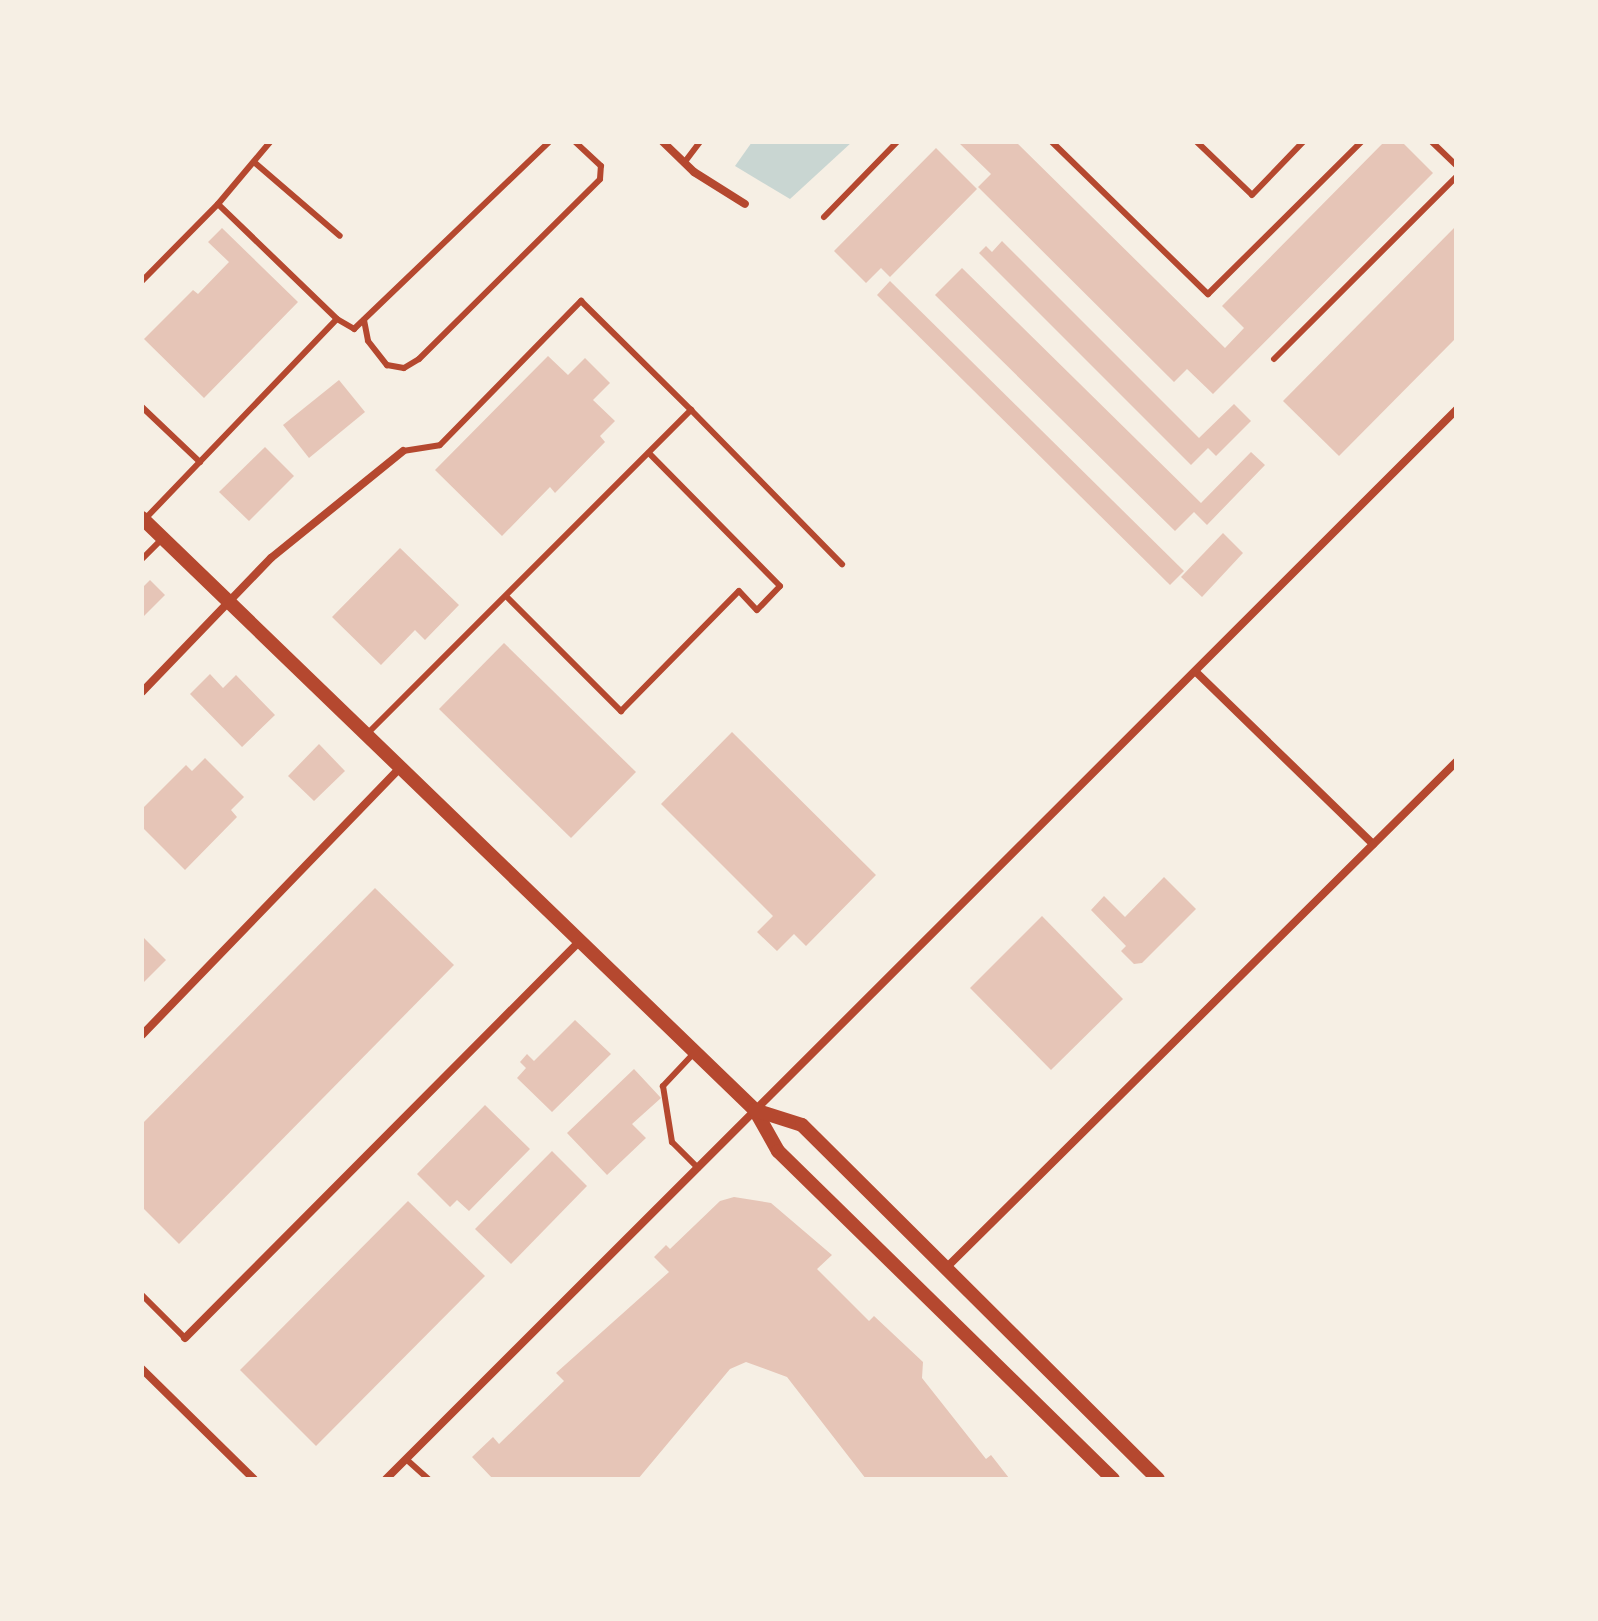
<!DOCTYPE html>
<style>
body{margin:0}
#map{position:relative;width:1598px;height:1621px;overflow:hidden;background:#f6efe4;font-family:Overpass,sans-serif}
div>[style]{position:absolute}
.water>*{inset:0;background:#c9d6d2}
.building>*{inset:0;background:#e6c5b7}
.service>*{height:6px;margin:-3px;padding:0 3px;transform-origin:3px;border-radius:3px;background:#b5482f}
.minor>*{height:8px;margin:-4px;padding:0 4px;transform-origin:4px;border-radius:4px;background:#b5482f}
.tertiary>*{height:14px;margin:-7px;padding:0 7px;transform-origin:7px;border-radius:7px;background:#b5482f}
span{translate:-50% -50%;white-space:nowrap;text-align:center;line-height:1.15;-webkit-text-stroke:6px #f6efe4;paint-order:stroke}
.frame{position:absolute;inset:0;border:144px solid #f6efe4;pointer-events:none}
</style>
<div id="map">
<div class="water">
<i style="clip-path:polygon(752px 142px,852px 142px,790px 199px,735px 166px)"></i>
</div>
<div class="building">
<i style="clip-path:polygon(958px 142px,1016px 142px,1225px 348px,1244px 328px,1222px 306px,1384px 142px,1402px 142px,1433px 173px,1213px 394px,1187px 369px,1174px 382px,978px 187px,991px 174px)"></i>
<i style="clip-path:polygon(936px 148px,977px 189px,890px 277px,881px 268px,866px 283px,834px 251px)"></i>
<i style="clip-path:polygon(1456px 226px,1456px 338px,1339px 456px,1283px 401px)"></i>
<i style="clip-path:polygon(222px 228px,298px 302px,204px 398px,144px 339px,193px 290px,198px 294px,229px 262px,208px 242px)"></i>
<i style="clip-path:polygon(1002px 241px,1199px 438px,1234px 404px,1251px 421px,1216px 456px,1208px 448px,1191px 465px,979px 253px,986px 246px,992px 252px)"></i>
<i style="clip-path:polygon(962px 268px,1201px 503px,1251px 452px,1265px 465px,1207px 525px,1194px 512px,1175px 531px,935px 295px)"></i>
<i style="clip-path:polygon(890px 281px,1184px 571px,1170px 585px,877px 295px)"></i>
<i style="clip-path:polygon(548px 356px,568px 375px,585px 358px,610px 383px,593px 400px,615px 421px,600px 436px,605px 442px,555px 493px,550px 487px,502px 536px,435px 470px)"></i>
<i style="clip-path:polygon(339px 380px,365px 412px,309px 458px,283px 425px)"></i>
<i style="clip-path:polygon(265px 447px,294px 476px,249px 521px,219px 492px)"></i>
<i style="clip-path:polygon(1223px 533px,1243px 553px,1202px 597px,1181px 577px)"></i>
<i style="clip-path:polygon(400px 548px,459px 605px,425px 640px,415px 630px,381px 665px,332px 617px)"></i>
<i style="clip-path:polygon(150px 580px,165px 595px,142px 618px,142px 588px)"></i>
<i style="clip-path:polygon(504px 643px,636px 772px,571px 838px,439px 709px)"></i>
<i style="clip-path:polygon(210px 674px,223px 688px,236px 675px,275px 715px,242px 747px,190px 694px)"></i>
<i style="clip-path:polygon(732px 732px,876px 875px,806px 946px,794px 934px,777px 951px,757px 932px,773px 916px,661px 804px)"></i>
<i style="clip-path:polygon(319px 744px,345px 771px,314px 801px,288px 776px)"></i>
<i style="clip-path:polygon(205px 758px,244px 797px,231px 810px,237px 817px,185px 870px,142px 827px,142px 809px,186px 765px,192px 771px)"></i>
<i style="clip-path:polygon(1164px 877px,1196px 909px,1142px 963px,1134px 964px,1121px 951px,1126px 946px,1091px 910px,1104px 896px,1125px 917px)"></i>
<i style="clip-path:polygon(375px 888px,454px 965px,179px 1244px,142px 1207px,142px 1124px)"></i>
<i style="clip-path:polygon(1042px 916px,1123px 999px,1051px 1070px,970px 988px)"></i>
<i style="clip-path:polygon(142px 936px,166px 960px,142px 984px)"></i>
<i style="clip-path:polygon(575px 1020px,611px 1054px,552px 1112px,517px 1078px,526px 1068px,520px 1062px,527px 1054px,534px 1061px)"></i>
<i style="clip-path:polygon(634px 1069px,661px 1098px,632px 1124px,646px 1138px,607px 1175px,567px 1133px)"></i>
<i style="clip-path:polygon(485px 1105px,530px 1149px,469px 1211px,457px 1200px,450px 1207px,417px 1174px)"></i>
<i style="clip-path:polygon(552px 1151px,587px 1186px,511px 1264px,475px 1229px)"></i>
<i style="clip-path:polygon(734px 1197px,771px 1203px,832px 1255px,817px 1269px,869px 1321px,874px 1316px,923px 1362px,922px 1378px,986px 1459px,991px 1455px,1009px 1478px,866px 1479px,787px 1377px,746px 1362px,730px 1369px,638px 1479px,493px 1479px,472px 1457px,493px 1437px,499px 1444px,564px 1381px,556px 1373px,669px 1272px,654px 1257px,666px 1245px,670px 1249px,720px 1201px)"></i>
<i style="clip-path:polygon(408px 1201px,485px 1276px,316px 1446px,240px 1370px)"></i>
</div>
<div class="service">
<i style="left:1052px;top:142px;width:218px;rotate:44.3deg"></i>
<i style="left:1208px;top:294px;width:216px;rotate:-44.8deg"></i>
<i style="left:1197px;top:142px;width:76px;rotate:43.9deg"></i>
<i style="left:1252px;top:195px;width:74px;rotate:-46.1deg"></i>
<i style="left:1432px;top:142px;width:33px;rotate:44deg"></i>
<i style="left:254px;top:162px;width:113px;rotate:40.7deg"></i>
<i style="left:684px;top:163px;width:26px;rotate:-53deg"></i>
<i style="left:824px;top:217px;width:105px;rotate:-45.8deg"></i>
<i style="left:142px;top:281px;width:108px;rotate:-45.4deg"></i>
<i style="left:337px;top:319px;width:20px;rotate:30deg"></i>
<i style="left:354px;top:329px;width:270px;rotate:-43.8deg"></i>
<i style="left:364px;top:320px;width:21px;rotate:79deg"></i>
<i style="left:368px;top:341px;width:31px;rotate:52deg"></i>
<i style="left:387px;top:365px;width:17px;rotate:10deg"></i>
<i style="left:404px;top:368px;width:17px;rotate:-31deg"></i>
<i style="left:419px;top:359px;width:255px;rotate:-44.8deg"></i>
<i style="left:600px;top:179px;width:13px;rotate:-86deg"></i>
<i style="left:601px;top:166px;width:35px;rotate:-137deg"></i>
<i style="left:1274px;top:359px;width:257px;rotate:-45deg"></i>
<i style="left:142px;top:407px;width:80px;rotate:43.5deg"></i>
<i style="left:403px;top:451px;width:37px;rotate:-9deg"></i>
<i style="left:440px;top:445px;width:202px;rotate:-45.6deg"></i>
<i style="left:581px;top:301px;width:155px;rotate:44.7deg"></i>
<i style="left:145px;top:519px;width:277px;rotate:-46.2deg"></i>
<i style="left:337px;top:319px;width:165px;rotate:-136deg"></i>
<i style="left:218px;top:204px;width:81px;rotate:-50deg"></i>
<i style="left:142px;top:559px;width:28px;rotate:-45deg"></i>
<i style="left:506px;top:596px;width:163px;rotate:45deg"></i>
<i style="left:621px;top:711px;width:168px;rotate:-45.5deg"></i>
<i style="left:739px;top:591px;width:26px;rotate:47deg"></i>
<i style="left:757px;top:610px;width:33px;rotate:-46deg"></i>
<i style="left:780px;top:586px;width:187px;rotate:-134.6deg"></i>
<i style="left:366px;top:735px;width:460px;rotate:-45deg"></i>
<i style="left:691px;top:410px;width:216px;rotate:45.6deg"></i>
<i style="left:695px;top:1052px;width:47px;rotate:133.3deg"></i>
<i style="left:663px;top:1086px;width:57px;rotate:80.9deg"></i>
<i style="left:672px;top:1142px;width:37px;rotate:45deg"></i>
<i style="left:142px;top:1295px;width:61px;rotate:45deg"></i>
<i style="left:406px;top:1459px;width:30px;rotate:42deg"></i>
</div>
<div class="minor">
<i style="left:663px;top:142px;width:43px;rotate:44.1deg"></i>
<i style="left:694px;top:172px;width:60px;rotate:32.1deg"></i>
<i style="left:1196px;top:672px;width:247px;rotate:44.2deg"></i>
<i style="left:142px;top:692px;width:186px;rotate:-46.1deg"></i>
<i style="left:271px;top:558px;width:170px;rotate:-39deg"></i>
<i style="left:142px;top:1035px;width:371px;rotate:-46deg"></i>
<i style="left:946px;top:1268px;width:718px;rotate:-44.77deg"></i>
<i style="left:185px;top:1338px;width:559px;rotate:-45.15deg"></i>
<i style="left:142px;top:1369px;width:157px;rotate:44.5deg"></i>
<i style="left:386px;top:1479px;width:1513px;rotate:-44.97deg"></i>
</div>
<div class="tertiary">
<i style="left:142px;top:518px;width:852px;rotate:44deg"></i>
<i style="left:755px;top:1110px;width:47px;rotate:60.7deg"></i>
<i style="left:778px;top:1151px;width:469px;rotate:44.4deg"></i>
<i style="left:755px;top:1110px;width:49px;rotate:17.7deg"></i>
<i style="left:802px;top:1125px;width:502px;rotate:44.84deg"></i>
</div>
<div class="frame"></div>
</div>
